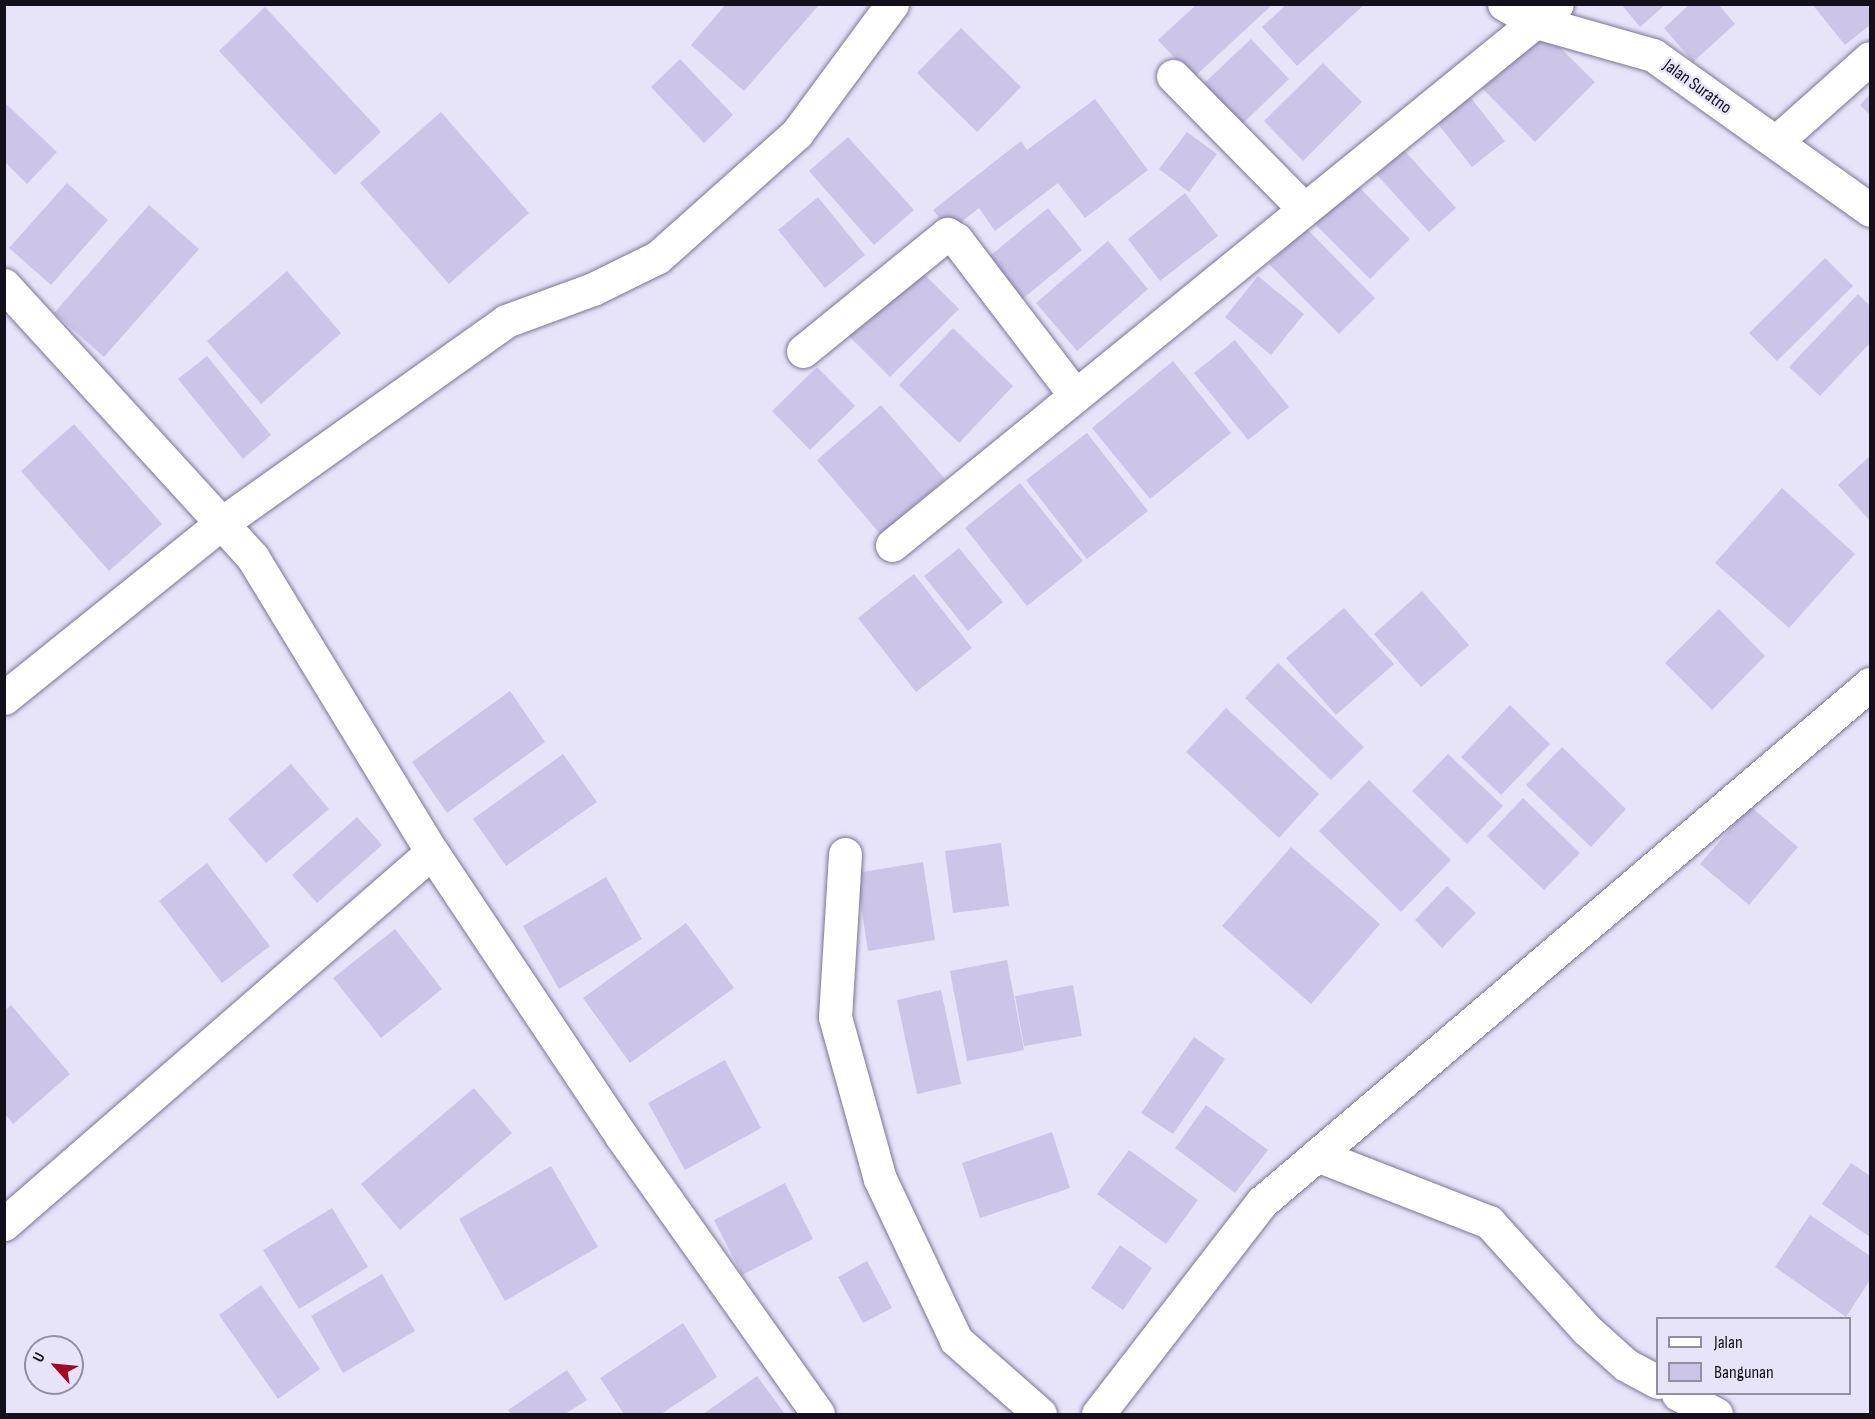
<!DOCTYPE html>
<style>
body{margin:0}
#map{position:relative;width:1875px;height:1419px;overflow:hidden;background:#e7e3f9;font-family:"Sofia Sans Condensed",sans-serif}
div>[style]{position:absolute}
.building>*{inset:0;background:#ccc5e8}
.roads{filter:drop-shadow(0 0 2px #7c7595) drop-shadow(0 0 2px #7c7595)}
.minor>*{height:33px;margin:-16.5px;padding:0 16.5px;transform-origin:16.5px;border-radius:16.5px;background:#fff}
span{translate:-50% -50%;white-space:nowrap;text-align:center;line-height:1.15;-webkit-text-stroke:5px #e7e3f9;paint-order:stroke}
.street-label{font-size:18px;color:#13101c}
.frame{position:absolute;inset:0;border:6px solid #13101c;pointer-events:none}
.legend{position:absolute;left:1656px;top:1317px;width:195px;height:78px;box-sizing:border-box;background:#e7e3f9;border:2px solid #928fa1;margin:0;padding:8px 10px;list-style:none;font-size:18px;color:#13101c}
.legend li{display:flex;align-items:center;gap:12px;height:30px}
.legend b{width:30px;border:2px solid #928fa1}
.north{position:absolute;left:24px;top:1335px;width:60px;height:60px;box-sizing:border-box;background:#e7e3f9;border:2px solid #928fa1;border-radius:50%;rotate:297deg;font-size:16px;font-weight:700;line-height:24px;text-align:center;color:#13101c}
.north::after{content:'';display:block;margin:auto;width:21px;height:27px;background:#a40722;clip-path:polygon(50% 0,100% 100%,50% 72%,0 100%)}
</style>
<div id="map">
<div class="building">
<i style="clip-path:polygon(726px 4px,816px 4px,818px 6px,744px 91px,691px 45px)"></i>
<i style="clip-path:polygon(1197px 4px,1273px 4px,1193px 78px,1158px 40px)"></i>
<i style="clip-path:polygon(1287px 4px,1365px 4px,1297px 66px,1262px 27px)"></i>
<i style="clip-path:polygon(1621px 4px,1666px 4px,1640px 27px)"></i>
<i style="clip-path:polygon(1690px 4px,1718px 4px,1735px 24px,1693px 62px,1664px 28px)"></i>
<i style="clip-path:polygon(1812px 4px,1870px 4px,1870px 25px,1845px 45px)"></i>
<i style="clip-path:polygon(265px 7px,381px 132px,335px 175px,219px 51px)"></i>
<i style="clip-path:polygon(1535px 23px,1595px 82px,1535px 142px,1477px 83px)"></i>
<i style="clip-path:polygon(961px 28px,1021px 87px,977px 132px,917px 73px)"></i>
<i style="clip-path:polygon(1251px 39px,1289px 79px,1236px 130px,1197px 90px)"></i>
<i style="clip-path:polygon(680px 59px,733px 115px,704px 143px,651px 87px)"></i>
<i style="clip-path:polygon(1323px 63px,1362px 102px,1303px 161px,1264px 121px)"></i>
<i style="clip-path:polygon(1467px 93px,1505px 141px,1472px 167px,1434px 119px)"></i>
<i style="clip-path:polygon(1870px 94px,1870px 115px,1860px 105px)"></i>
<i style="clip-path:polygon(1095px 99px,1148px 170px,1085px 218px,1058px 183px,995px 231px,979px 208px,950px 231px,933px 210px,1021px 141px,1027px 150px)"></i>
<i style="clip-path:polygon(4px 102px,57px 152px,27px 184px,4px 161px)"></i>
<i style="clip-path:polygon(441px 112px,529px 213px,449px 284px,360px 183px)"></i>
<i style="clip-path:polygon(1187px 132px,1217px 154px,1189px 192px,1159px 169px)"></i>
<i style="clip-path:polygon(848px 137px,914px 210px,874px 245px,809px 171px)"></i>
<i style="clip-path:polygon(1404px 150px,1456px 208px,1429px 232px,1377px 175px)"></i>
<i style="clip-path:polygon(1350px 178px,1410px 239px,1370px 279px,1309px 218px)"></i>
<i style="clip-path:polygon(67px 183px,108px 220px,51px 285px,9px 248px)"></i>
<i style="clip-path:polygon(1185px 193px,1218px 236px,1160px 281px,1128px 239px)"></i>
<i style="clip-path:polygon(818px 197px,865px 255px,825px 288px,778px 230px)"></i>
<i style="clip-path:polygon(149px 205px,199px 249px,104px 357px,54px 313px)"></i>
<i style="clip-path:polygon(1048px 208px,1082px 250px,1020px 301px,986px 259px)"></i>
<i style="clip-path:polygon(1306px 228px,1375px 298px,1339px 334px,1269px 264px)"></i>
<i style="clip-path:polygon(1108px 241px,1148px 289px,1077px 351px,1036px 303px)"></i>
<i style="clip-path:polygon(1825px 258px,1853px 286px,1777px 361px,1749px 333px)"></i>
<i style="clip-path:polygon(917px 267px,959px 309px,890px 377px,848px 335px)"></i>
<i style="clip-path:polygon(287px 271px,341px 333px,261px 404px,207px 341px)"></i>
<i style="clip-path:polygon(1258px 276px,1304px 314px,1271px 355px,1225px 317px)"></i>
<i style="clip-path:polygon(1858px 294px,1870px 306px,1870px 343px,1820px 396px,1789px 367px)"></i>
<i style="clip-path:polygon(953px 328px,1013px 386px,959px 443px,899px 385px)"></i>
<i style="clip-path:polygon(1235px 340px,1289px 407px,1248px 440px,1194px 373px)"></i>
<i style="clip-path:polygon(207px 356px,271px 435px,243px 459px,178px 379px)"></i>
<i style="clip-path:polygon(1173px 361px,1231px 433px,1150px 499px,1092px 428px)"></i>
<i style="clip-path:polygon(817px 367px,855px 406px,810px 450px,772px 411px)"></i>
<i style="clip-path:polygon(881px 405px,945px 479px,881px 535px,817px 460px)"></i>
<i style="clip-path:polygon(74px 424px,162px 524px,109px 571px,21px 471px)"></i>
<i style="clip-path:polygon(1087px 433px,1148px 511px,1087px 559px,1026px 480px)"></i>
<i style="clip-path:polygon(1870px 456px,1870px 521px,1838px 485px)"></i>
<i style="clip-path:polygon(1020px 483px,1083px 561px,1027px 606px,965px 528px)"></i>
<i style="clip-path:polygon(1782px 488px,1855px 554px,1789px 628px,1715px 563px)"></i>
<i style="clip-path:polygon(959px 548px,1003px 602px,968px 631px,924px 576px)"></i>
<i style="clip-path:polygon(914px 574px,972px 648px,916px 692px,858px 618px)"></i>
<i style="clip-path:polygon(1422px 591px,1469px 645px,1421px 687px,1374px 634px)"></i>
<i style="clip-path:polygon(1344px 608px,1394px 664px,1336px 715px,1286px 658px)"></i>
<i style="clip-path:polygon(1719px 609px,1765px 656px,1712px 710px,1665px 663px)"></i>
<i style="clip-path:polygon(1278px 663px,1364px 747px,1331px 780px,1245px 698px)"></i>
<i style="clip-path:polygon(510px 691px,545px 742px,447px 813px,412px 762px)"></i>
<i style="clip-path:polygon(1510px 705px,1550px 744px,1501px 795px,1461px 757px)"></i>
<i style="clip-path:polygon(1226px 708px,1319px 794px,1279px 838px,1186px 752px)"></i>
<i style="clip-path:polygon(1562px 747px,1626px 809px,1591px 847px,1526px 785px)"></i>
<i style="clip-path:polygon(563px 754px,597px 802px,506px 866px,473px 819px)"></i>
<i style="clip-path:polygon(1448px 754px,1503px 806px,1467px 844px,1412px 791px)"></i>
<i style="clip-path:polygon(291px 764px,329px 809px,266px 863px,228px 819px)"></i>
<i style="clip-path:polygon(1369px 780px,1451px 860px,1401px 912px,1319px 831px)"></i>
<i style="clip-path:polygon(1523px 798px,1580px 853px,1544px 890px,1487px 836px)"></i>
<i style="clip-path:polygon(1750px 806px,1798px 847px,1749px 905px,1700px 864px)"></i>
<i style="clip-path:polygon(357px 817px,382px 845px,317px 903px,292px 875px)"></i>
<i style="clip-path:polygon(1001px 843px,1009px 906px,953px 913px,945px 851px)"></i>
<i style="clip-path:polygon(1291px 847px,1380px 924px,1311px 1004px,1222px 926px)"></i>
<i style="clip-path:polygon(923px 862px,935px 940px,868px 951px,856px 873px)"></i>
<i style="clip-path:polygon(207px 863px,270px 946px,222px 983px,159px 901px)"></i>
<i style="clip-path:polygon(606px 877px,642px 939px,559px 989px,523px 926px)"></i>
<i style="clip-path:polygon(1447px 886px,1476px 913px,1442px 948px,1415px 920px)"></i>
<i style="clip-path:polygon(686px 923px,734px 988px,630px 1063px,583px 998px)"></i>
<i style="clip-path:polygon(395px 929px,442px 989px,381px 1038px,333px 978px)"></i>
<i style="clip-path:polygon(1007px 960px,1024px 1050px,967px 1061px,950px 971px)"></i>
<i style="clip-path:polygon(1073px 985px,1082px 1036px,1024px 1046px,1015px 996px)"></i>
<i style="clip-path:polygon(941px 990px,961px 1084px,917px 1094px,897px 1000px)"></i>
<i style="clip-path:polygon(11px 1005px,70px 1074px,13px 1124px,4px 1113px,4px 1011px)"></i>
<i style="clip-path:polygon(1194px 1037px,1225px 1059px,1173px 1134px,1141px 1113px)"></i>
<i style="clip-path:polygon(725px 1060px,761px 1128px,685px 1170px,648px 1103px)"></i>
<i style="clip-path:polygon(474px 1088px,512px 1133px,400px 1230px,361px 1184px)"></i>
<i style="clip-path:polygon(1206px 1105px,1268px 1150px,1235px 1193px,1175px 1148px)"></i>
<i style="clip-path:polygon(1052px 1132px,1070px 1188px,980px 1218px,962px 1163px)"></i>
<i style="clip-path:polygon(1129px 1150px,1198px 1200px,1166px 1244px,1097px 1194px)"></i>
<i style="clip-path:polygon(1851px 1163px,1870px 1176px,1870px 1237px,1822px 1204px)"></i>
<i style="clip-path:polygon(551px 1166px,598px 1247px,505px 1301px,459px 1219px)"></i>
<i style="clip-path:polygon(785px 1183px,813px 1239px,742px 1275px,714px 1220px)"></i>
<i style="clip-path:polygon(332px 1208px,368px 1267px,299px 1309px,263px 1250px)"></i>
<i style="clip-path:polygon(1810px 1215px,1870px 1256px,1870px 1280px,1846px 1317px,1775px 1267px)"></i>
<i style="clip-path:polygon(1120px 1245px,1152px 1268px,1123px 1310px,1091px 1288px)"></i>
<i style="clip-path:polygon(867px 1261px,892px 1308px,863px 1323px,838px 1277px)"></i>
<i style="clip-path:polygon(382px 1274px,415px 1331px,343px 1373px,311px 1316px)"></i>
<i style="clip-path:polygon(261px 1285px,320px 1369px,278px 1399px,219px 1315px)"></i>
<i style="clip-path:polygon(683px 1323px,717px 1377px,661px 1414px,624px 1414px,600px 1378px)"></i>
<i style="clip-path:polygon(567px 1370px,587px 1400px,565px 1414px,511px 1414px,508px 1410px)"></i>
<i style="clip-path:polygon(757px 1376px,785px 1414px,703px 1414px)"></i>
</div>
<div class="roads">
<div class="minor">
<i style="left:1504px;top:4px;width:34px;rotate:30deg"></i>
<i style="left:1533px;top:21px;width:125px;rotate:15.8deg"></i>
<i style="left:1653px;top:55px;width:267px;rotate:35.5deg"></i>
<i style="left:1173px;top:76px;width:185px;rotate:45.4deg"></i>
<i style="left:1778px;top:140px;width:123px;rotate:-41.7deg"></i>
<i style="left:4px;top:285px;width:369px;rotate:47.6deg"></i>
<i style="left:253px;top:558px;width:344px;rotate:58.7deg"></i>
<i style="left:432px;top:852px;width:343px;rotate:56.3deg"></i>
<i style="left:622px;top:1137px;width:339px;rotate:54.7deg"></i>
<i style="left:803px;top:351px;width:186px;rotate:-39.1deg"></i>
<i style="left:947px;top:234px;width:10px;rotate:29deg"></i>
<i style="left:956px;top:239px;width:195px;rotate:52.7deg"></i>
<i style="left:892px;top:545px;width:857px;rotate:-39.13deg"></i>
<i style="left:4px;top:698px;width:280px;rotate:-38.8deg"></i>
<i style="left:222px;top:523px;width:349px;rotate:-35.4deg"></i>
<i style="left:506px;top:321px;width:93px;rotate:-20.2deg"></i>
<i style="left:593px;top:289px;width:72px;rotate:-26.2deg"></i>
<i style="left:658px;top:257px;width:186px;rotate:-41.7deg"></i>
<i style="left:797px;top:133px;width:160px;rotate:-53.6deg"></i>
<i style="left:845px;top:854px;width:163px;rotate:93.5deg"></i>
<i style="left:835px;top:1017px;width:168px;rotate:74.5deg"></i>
<i style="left:880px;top:1179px;width:178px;rotate:64.7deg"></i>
<i style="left:956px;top:1340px;width:112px;rotate:41.4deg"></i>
<i style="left:1317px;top:1155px;width:185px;rotate:21.3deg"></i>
<i style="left:1489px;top:1222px;width:146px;rotate:47.8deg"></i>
<i style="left:1587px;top:1330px;width:52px;rotate:41.9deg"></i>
<i style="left:1626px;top:1365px;width:36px;rotate:28deg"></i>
<i style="left:4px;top:1224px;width:567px;rotate:-41deg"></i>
<i style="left:1678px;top:1394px;width:43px;rotate:27.8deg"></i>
<i style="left:1098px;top:1414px;width:268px;rotate:-52.3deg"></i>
<i style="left:1262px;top:1202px;width:799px;rotate:-40.43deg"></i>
</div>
</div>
<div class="street-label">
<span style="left:1697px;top:87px;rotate:36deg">Jalan Suratno</span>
</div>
<div class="frame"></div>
<ul class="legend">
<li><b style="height:8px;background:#fff"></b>Jalan</li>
<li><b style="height:16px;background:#ccc5e8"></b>Bangunan</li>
</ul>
<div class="north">U</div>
</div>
